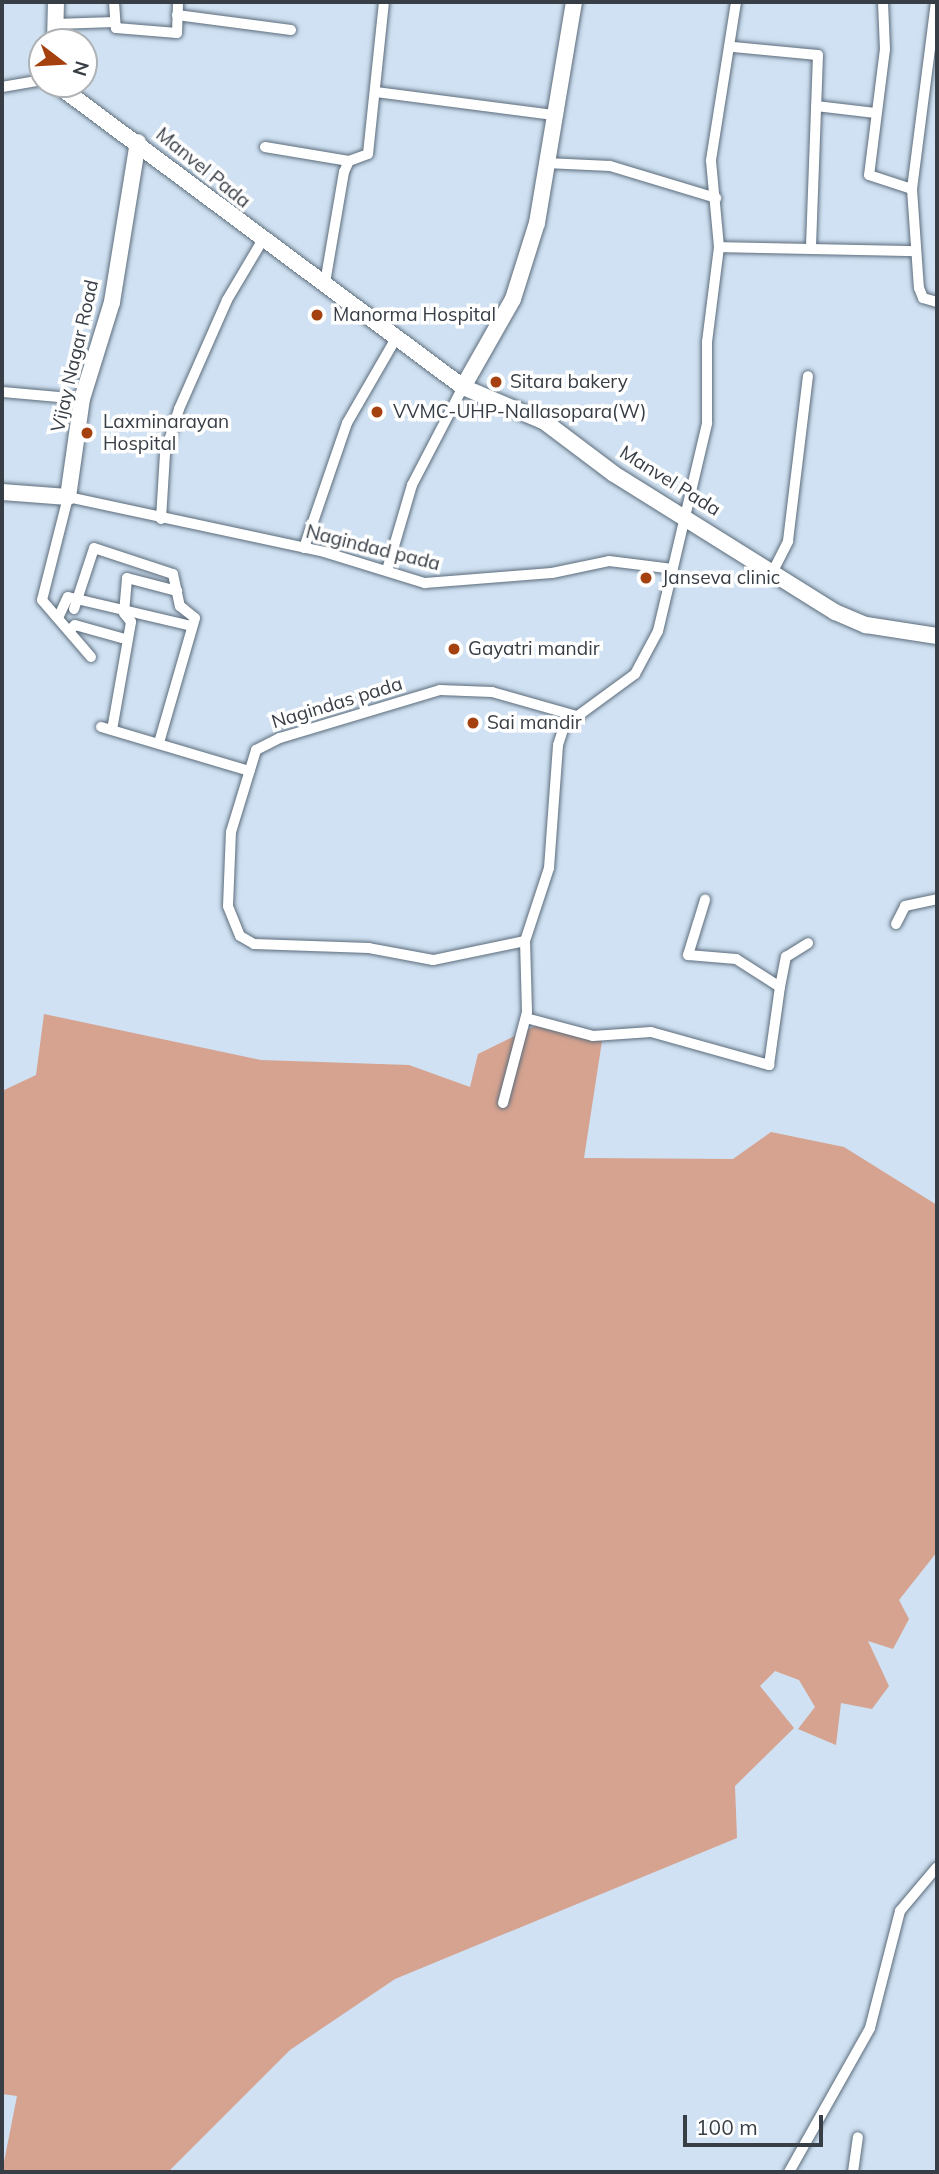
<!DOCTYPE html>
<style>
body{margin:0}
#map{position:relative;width:939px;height:2174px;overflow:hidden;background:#cfe1f2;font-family:Mulish,sans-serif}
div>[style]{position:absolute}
.forest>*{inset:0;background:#d5a390}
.roads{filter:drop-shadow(0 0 2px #5c6c7b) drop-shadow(0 0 2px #5c6c7b)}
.street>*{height:10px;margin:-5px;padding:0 5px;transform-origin:5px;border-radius:5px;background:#fff}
.secondary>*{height:16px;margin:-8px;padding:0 8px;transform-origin:8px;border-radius:8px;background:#fff}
.dots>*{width:19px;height:19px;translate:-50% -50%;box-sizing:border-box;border:4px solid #fff;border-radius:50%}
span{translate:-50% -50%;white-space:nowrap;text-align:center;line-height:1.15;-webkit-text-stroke:7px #fff;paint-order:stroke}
.street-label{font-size:19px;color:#373e45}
.poi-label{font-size:19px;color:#373e45}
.left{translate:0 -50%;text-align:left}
.frame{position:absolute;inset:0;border:4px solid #373e45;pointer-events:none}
.north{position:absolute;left:28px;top:28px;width:70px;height:70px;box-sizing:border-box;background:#fff;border:2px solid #afb2b5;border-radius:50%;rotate:107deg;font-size:19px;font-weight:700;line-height:28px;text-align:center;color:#373e45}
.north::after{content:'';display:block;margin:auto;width:24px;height:32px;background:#a5410f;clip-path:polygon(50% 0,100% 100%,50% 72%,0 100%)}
.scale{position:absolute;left:683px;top:2115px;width:140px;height:32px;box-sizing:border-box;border:4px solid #373e45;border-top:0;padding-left:9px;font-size:21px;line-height:24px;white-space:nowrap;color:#373e45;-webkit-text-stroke:5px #fff;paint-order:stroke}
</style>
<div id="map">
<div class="forest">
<i style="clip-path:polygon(44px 1014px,261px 1060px,409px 1065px,470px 1087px,478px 1054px,535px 1026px,602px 1041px,584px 1158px,733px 1159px,771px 1132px,844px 1147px,937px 1205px,937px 1552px,899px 1600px,909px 1619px,893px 1649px,868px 1641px,889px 1686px,872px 1709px,841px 1703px,836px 1745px,798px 1729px,815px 1707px,799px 1680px,775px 1671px,760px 1686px,794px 1728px,735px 1786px,737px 1838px,395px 1979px,290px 2050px,168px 2172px,2px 2172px,17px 2096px,2px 2094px,2px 1091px,36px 1075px)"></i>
</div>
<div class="roads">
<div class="street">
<i style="left:114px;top:2px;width:26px;rotate:86deg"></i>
<i style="left:116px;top:28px;width:61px;rotate:4.7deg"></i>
<i style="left:177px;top:33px;width:31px;rotate:-88deg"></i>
<i style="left:883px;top:2px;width:47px;rotate:87.6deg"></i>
<i style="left:885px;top:49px;width:127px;rotate:97.2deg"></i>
<i style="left:869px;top:175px;width:45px;rotate:18deg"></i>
<i style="left:912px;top:189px;width:99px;rotate:86deg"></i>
<i style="left:919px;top:288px;width:11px;rotate:68deg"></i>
<i style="left:923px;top:298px;width:15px;rotate:16deg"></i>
<i style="left:177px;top:15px;width:115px;rotate:7.5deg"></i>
<i style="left:55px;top:24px;width:60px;rotate:-1.9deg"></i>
<i style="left:733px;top:47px;width:85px;rotate:5.4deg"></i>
<i style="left:818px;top:55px;width:189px;rotate:92.1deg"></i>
<i style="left:2px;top:87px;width:41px;rotate:-9.9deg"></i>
<i style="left:376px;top:92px;width:179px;rotate:7.4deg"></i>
<i style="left:816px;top:106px;width:60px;rotate:6.7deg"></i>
<i style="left:265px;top:147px;width:85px;rotate:9.5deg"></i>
<i style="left:546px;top:163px;width:64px;rotate:2.7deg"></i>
<i style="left:610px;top:166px;width:111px;rotate:16.8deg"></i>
<i style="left:912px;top:189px;width:189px;rotate:-82.7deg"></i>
<i style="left:719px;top:247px;width:195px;rotate:1.2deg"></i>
<i style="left:325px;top:283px;width:113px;rotate:-80.3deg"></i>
<i style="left:344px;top:172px;width:12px;rotate:-66deg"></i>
<i style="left:349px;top:161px;width:20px;rotate:-20deg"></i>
<i style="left:368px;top:154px;width:153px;rotate:-84deg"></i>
<i style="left:2px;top:392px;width:80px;rotate:5deg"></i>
<i style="left:161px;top:519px;width:66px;rotate:-86.5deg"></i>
<i style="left:165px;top:453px;width:46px;rotate:-72.3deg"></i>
<i style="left:179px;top:409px;width:119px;rotate:-66.2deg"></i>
<i style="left:227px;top:300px;width:69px;rotate:-59.3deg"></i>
<i style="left:304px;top:548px;width:132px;rotate:-71deg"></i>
<i style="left:347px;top:423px;width:98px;rotate:-60deg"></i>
<i style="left:387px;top:570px;width:89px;rotate:-73.6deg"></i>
<i style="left:412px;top:485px;width:110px;rotate:-62.5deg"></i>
<i style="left:771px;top:575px;width:38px;rotate:-63deg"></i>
<i style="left:788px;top:541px;width:166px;rotate:-83.1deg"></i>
<i style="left:74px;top:609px;width:64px;rotate:-71.8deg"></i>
<i style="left:94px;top:548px;width:83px;rotate:18.2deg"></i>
<i style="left:173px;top:574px;width:33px;rotate:78deg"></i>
<i style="left:180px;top:606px;width:19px;rotate:39deg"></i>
<i style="left:195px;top:618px;width:130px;rotate:106.1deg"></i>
<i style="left:58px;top:618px;width:23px;rotate:-65deg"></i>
<i style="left:68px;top:597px;width:127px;rotate:13.2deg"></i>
<i style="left:69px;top:631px;width:8px;rotate:-45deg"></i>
<i style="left:75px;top:625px;width:52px;rotate:15.6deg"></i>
<i style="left:91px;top:657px;width:75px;rotate:-130.7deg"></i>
<i style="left:42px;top:600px;width:106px;rotate:-75.8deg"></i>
<i style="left:68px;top:497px;width:262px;rotate:12.1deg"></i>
<i style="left:324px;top:552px;width:106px;rotate:17.1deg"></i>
<i style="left:425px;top:583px;width:127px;rotate:-4.5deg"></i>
<i style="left:552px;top:573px;width:58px;rotate:-11.9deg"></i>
<i style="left:609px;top:561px;width:64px;rotate:7.1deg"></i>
<i style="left:101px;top:727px;width:155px;rotate:16.5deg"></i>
<i style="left:112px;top:730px;width:110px;rotate:-80deg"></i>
<i style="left:131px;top:622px;width:11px;rotate:-128deg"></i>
<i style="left:124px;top:613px;width:35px;rotate:-85deg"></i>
<i style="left:127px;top:578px;width:52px;rotate:14.6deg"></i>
<i style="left:896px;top:924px;width:20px;rotate:-63deg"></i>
<i style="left:905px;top:906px;width:33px;rotate:-12deg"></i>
<i style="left:525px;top:941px;width:94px;rotate:168.3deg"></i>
<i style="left:433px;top:960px;width:65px;rotate:-169.4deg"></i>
<i style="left:369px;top:948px;width:115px;rotate:-178deg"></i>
<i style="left:254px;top:944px;width:16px;rotate:-150deg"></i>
<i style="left:240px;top:936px;width:32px;rotate:-112deg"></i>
<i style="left:228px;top:906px;width:74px;rotate:-87.7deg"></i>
<i style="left:231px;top:832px;width:86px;rotate:-73deg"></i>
<i style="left:256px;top:750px;width:27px;rotate:-27deg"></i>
<i style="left:280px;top:738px;width:167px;rotate:-16.7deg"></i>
<i style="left:440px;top:690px;width:52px;rotate:2.2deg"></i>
<i style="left:492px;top:692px;width:88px;rotate:15.8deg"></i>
<i style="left:780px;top:987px;width:31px;rotate:-79deg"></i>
<i style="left:786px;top:957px;width:26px;rotate:-32deg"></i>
<i style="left:526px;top:1018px;width:69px;rotate:15deg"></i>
<i style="left:593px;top:1036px;width:58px;rotate:-3.9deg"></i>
<i style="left:651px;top:1032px;width:123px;rotate:15.6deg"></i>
<i style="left:769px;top:1065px;width:79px;rotate:-82deg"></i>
<i style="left:780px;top:987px;width:52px;rotate:-147.5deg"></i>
<i style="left:736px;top:959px;width:48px;rotate:-175.2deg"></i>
<i style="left:688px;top:955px;width:58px;rotate:-72.8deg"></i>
<i style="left:503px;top:1103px;width:94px;rotate:-75.2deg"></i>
<i style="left:527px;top:1012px;width:71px;rotate:-91.6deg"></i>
<i style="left:525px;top:941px;width:77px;rotate:-71.8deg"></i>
<i style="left:549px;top:868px;width:123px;rotate:-85.8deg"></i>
<i style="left:558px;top:745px;width:20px;rotate:-72deg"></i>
<i style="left:564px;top:726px;width:88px;rotate:-36.2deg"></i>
<i style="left:635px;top:674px;width:49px;rotate:-61.9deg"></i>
<i style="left:658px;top:631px;width:214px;rotate:-76.7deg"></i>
<i style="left:707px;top:423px;width:81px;rotate:-90deg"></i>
<i style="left:707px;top:342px;width:96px;rotate:-82.8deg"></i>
<i style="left:719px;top:247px;width:87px;rotate:-95.3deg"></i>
<i style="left:711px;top:160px;width:160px;rotate:-81deg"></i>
<i style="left:789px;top:2172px;width:165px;rotate:-60.6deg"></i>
<i style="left:870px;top:2028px;width:121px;rotate:-75.6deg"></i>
<i style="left:900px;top:1911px;width:57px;rotate:-49.9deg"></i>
<i style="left:853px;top:2172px;width:35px;rotate:-82deg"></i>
</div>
<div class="secondary">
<i style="left:55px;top:42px;width:40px;rotate:-88.6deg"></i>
<i style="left:56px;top:84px;width:507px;rotate:36.67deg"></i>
<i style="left:463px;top:387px;width:89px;rotate:23.1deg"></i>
<i style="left:545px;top:422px;width:86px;rotate:37deg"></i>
<i style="left:614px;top:474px;width:261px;rotate:32deg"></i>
<i style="left:835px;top:612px;width:34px;rotate:23deg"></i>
<i style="left:866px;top:625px;width:72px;rotate:8.8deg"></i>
<i style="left:463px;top:387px;width:101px;rotate:-60.4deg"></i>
<i style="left:513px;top:299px;width:80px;rotate:-72.5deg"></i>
<i style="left:537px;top:223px;width:224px;rotate:-80.5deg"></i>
<i style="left:2px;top:492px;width:66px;rotate:4.3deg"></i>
<i style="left:68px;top:497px;width:99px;rotate:-81.9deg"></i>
<i style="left:82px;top:399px;width:102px;rotate:-72.8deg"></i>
<i style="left:112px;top:302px;width:162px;rotate:-80.8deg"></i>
</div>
</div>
<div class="dots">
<i style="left:317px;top:315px;background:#a5410f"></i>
<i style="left:496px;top:382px;background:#a5410f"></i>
<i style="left:377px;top:412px;background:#a5410f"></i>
<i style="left:87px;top:433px;background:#a5410f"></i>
<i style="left:646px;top:578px;background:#a5410f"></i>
<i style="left:454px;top:649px;background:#a5410f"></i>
<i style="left:473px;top:723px;background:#a5410f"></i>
</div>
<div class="street-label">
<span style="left:203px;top:168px;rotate:39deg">Manvel Pada</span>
<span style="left:75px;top:356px;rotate:-77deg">Vijay Nagar Road</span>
<span style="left:670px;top:481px;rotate:32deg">Manvel Pada</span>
<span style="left:373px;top:548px;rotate:14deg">Nagindad pada</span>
<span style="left:337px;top:703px;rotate:-17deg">Nagindas pada</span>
</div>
<div class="poi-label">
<span class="left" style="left:333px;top:315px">Manorma Hospital</span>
<span class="left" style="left:510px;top:382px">Sitara bakery</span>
<span class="left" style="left:393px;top:412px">VVMC-UHP-Nallasopara(W)</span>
<span class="left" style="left:103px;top:433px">Laxminarayan<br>Hospital</span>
<span class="left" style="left:662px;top:578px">Janseva clinic</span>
<span class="left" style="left:468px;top:649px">Gayatri mandir</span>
<span class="left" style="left:487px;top:723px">Sai mandir</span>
</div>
<div class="frame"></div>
<div class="north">N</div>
<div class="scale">100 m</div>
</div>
